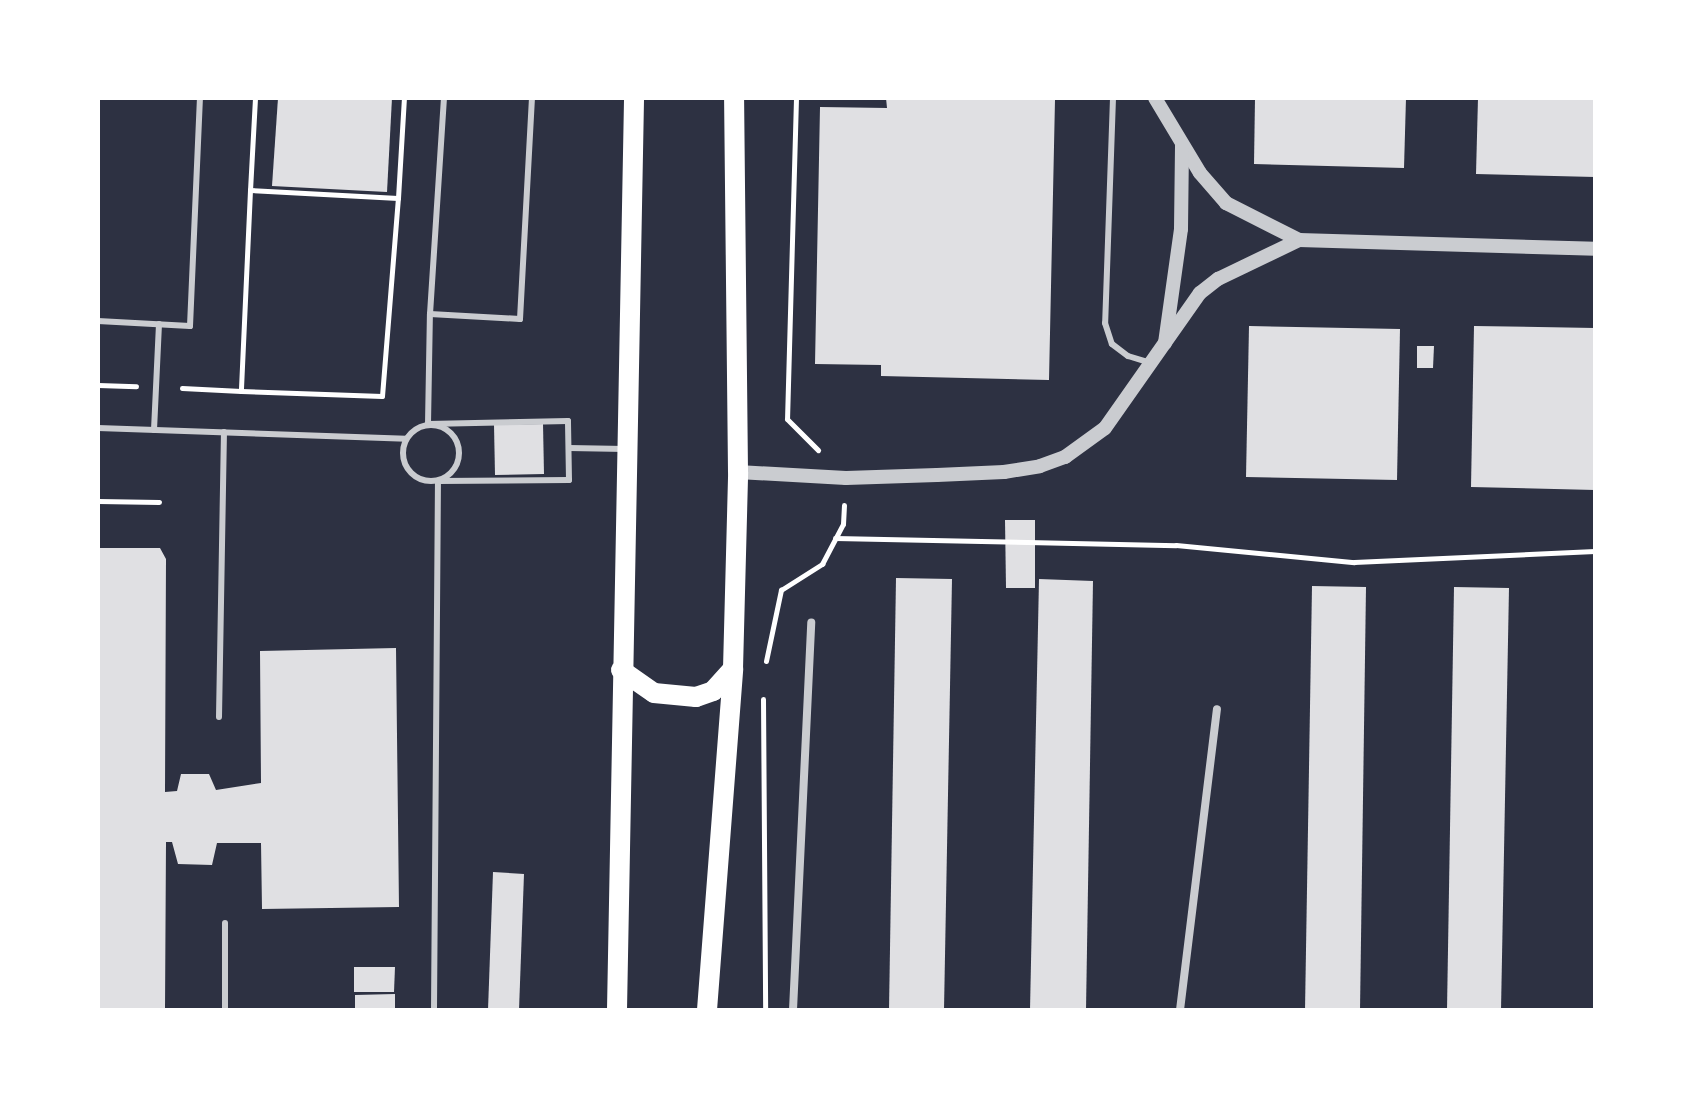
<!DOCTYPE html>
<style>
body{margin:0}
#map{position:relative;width:1693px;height:1108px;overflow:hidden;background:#2d3142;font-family:Literata,serif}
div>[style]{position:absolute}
.building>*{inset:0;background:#e0e0e3}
.path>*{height:5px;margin:-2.5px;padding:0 2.5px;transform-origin:2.5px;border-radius:2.5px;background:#fff}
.service>*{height:6px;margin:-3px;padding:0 3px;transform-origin:3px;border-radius:3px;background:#caccd0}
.service>.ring{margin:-3px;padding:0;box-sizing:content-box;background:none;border:6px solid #caccd0;border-radius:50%}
.minor>*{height:8px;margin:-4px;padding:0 4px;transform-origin:4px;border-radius:4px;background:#caccd0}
.tertiary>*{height:14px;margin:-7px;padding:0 7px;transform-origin:7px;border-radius:7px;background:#caccd0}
.primary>*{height:20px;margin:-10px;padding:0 10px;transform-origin:10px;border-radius:10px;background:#fff}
span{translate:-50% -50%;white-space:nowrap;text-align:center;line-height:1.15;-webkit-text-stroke:8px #fff;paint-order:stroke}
.frame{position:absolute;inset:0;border:100px solid #fff;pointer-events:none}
</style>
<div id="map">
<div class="building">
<i style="clip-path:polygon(278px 98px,392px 98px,387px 192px,272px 186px)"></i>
<i style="clip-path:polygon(886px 98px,1055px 100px,1049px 380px,881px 376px,881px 365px,815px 364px,820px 107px,887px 108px)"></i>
<i style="clip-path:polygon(1255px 98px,1406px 98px,1404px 168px,1254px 164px)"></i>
<i style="clip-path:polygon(1478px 98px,1595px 98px,1595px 177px,1476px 174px)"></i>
<i style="clip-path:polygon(1249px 326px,1400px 329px,1397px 480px,1246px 477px)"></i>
<i style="clip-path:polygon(1474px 326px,1595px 328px,1595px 490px,1471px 487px)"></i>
<i style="clip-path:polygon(1417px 346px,1434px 346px,1433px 368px,1417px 368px)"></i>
<i style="clip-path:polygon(543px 424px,544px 474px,495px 475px,494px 425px)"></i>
<i style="clip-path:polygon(1005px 520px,1035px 520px,1035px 588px,1006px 588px)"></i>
<i style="clip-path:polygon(98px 548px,160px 548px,166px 559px,165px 792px,177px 791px,181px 774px,209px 774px,216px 790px,261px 783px,260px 651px,396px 648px,399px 907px,262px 909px,261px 843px,217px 843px,212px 865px,178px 864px,172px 842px,166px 842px,165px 1010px,98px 1010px)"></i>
<i style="clip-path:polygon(896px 578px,952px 579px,944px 1010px,889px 1010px)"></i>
<i style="clip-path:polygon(1039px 579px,1093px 581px,1086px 1010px,1030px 1010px)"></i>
<i style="clip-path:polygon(1312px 586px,1366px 587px,1360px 1010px,1305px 1010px)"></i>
<i style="clip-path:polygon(1454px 587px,1509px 588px,1501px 1010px,1447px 1010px)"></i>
<i style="clip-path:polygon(493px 872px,524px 874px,519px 1010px,488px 1010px)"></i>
<i style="clip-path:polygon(354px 967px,395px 967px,394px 992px,354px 992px)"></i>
<i style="clip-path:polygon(395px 994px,395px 1010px,355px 1010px,355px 995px)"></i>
</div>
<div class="path">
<i style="left:255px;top:98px;width:92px;rotate:93.1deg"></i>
<i style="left:250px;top:190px;width:148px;rotate:3.1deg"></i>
<i style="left:398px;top:198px;width:100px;rotate:-86.6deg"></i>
<i style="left:796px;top:98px;width:321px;rotate:91.6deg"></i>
<i style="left:787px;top:419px;width:44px;rotate:45deg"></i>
<i style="left:250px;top:190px;width:201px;rotate:92.6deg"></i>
<i style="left:241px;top:391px;width:141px;rotate:2deg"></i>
<i style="left:382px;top:396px;width:199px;rotate:-85.4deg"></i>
<i style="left:98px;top:385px;width:38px;rotate:2deg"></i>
<i style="left:182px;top:388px;width:59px;rotate:2.9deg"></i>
<i style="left:98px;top:501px;width:61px;rotate:0.9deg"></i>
<i style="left:835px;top:538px;width:341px;rotate:1.2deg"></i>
<i style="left:1176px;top:545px;width:179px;rotate:5.5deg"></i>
<i style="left:1354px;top:562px;width:241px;rotate:-2.6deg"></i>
<i style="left:766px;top:661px;width:73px;rotate:-78.1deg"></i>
<i style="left:781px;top:590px;width:49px;rotate:-32.4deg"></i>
<i style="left:822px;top:564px;width:45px;rotate:-62.3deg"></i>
<i style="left:843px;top:524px;width:19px;rotate:-87deg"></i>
<i style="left:763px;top:699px;width:311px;rotate:89.6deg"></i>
</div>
<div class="service">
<i style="left:1113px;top:98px;width:225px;rotate:92deg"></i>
<i style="left:1105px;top:323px;width:22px;rotate:72deg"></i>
<i style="left:1112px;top:344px;width:20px;rotate:37deg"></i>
<i style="left:1128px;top:356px;width:21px;rotate:17deg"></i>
<i style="left:430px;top:314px;width:90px;rotate:3.2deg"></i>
<i style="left:520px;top:319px;width:221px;rotate:-86.9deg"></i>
<i style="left:98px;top:321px;width:92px;rotate:3.1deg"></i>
<i style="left:190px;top:326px;width:228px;rotate:-87.5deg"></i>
<i class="ring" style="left:403px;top:425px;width:50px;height:50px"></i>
<i style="left:98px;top:428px;width:308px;rotate:2deg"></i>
<i style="left:154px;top:430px;width:106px;rotate:-87.3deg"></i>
<i style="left:569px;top:448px;width:56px;rotate:1deg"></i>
<i style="left:219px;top:717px;width:285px;rotate:-89deg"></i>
<i style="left:225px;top:1010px;width:87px;rotate:-90deg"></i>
<i style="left:434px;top:1010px;width:529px;rotate:-89.57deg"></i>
<i style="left:438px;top:481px;width:131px;rotate:-0.4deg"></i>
<i style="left:569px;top:480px;width:59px;rotate:-91deg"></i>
<i style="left:568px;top:421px;width:140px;rotate:178.8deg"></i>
<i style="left:428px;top:424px;width:110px;rotate:-89deg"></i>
<i style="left:430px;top:314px;width:216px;rotate:-86.3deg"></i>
</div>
<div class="minor">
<i style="left:793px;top:1010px;width:388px;rotate:-87.3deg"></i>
<i style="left:1180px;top:1010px;width:303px;rotate:-83deg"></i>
</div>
<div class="tertiary">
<i style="left:1155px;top:98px;width:87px;rotate:59deg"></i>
<i style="left:1200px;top:173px;width:40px;rotate:49deg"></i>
<i style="left:1226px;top:203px;width:82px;rotate:26.9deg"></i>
<i style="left:1299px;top:240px;width:296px;rotate:1.7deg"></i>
<i style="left:1165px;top:343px;width:115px;rotate:-82deg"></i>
<i style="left:1181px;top:229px;width:84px;rotate:-89.3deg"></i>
<i style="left:738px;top:472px;width:108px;rotate:3.2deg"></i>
<i style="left:846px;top:478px;width:91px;rotate:-1.9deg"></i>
<i style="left:937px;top:475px;width:67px;rotate:-2.6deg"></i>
<i style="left:1004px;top:472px;width:36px;rotate:-9deg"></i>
<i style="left:1040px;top:466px;width:27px;rotate:-20deg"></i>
<i style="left:1065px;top:457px;width:49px;rotate:-35.9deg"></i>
<i style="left:1105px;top:428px;width:165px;rotate:-54.9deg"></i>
<i style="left:1200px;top:293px;width:23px;rotate:-38deg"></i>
<i style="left:1218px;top:279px;width:90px;rotate:-25.7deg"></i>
</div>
<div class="primary">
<i style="left:621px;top:670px;width:40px;rotate:34.9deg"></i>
<i style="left:654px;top:693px;width:42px;rotate:5.4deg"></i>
<i style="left:696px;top:697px;width:18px;rotate:-19deg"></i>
<i style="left:713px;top:691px;width:30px;rotate:-48deg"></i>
<i style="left:617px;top:1010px;width:912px;rotate:-88.93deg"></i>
<i style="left:707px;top:1010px;width:342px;rotate:-85.6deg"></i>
<i style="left:733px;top:669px;width:197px;rotate:-88.5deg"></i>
<i style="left:738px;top:472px;width:374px;rotate:-90.6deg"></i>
</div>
<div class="frame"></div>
</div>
